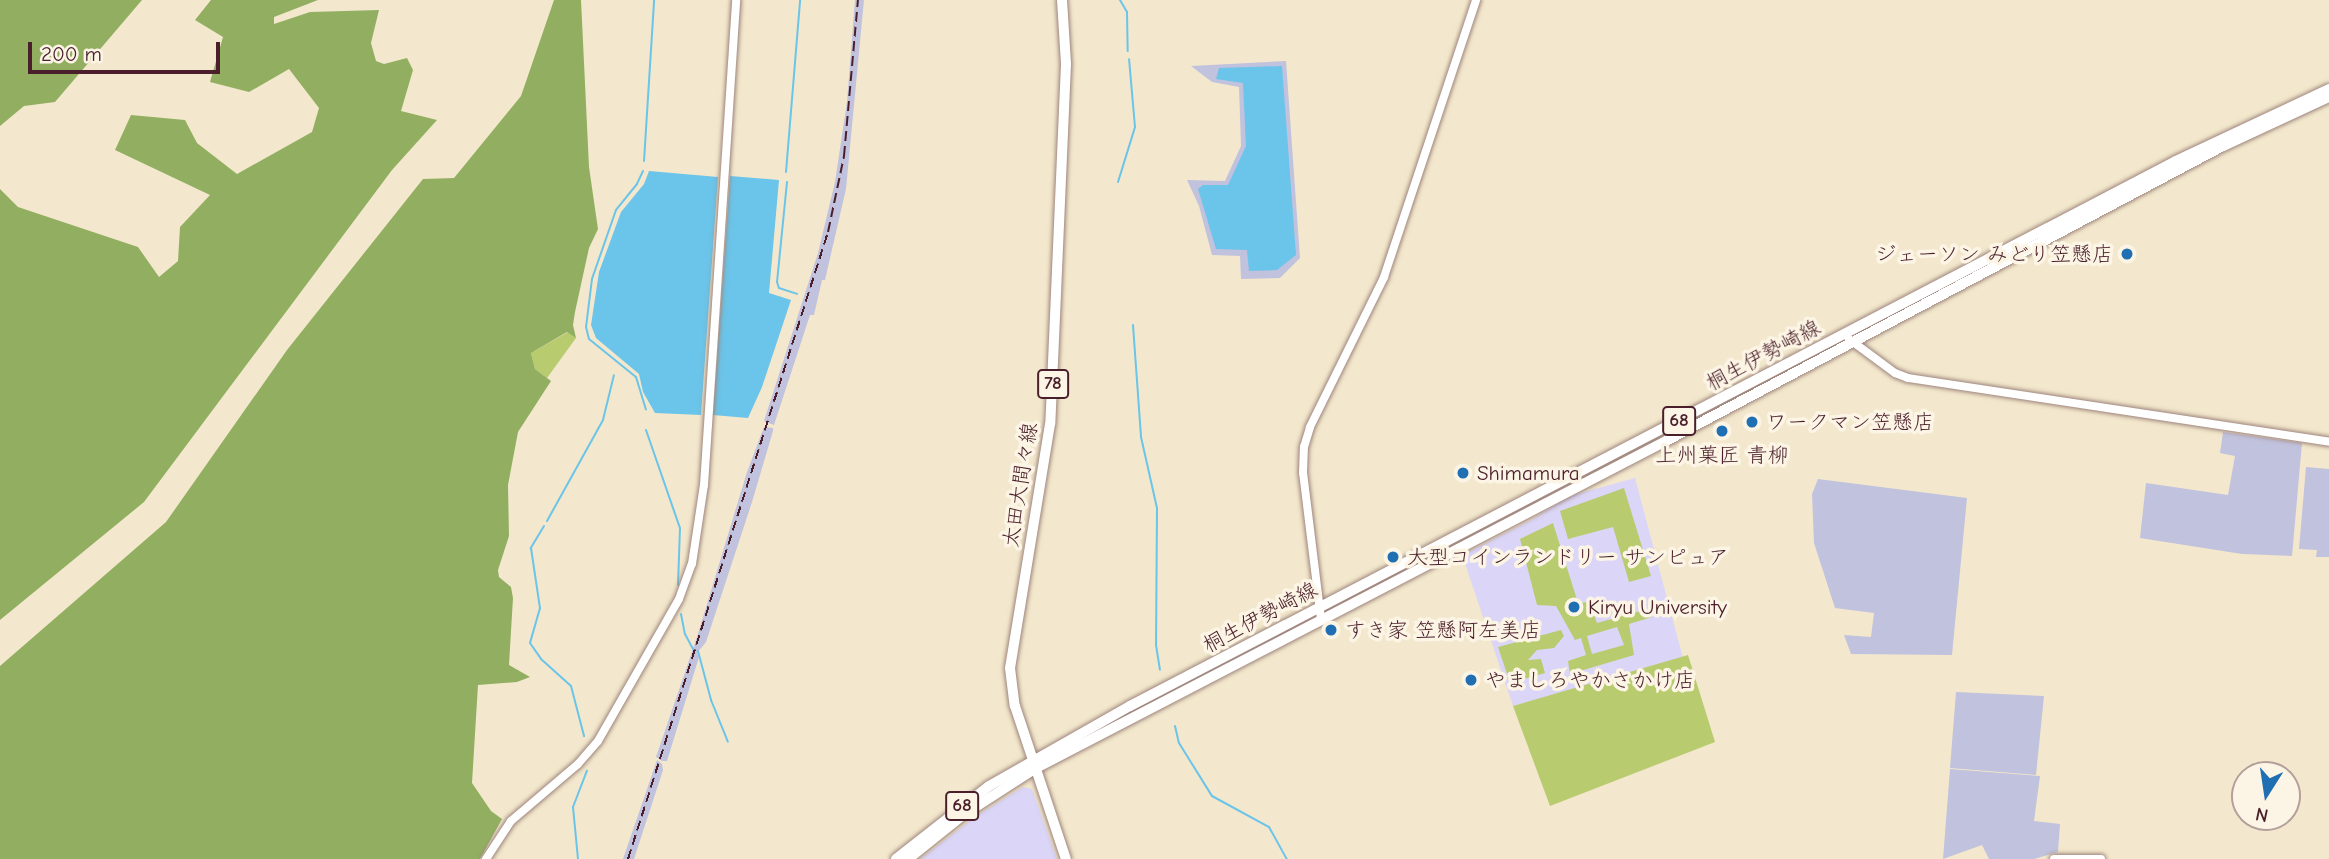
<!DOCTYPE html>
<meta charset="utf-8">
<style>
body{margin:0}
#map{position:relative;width:2329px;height:859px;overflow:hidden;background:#f3e8cd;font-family:"Comic Neue","Klee One",sans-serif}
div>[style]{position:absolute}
.built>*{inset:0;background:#dbd6f7}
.industrial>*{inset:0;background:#c1c2dd}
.green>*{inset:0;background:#b8cb6e}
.forest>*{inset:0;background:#92af61}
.water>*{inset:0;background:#6bc4e9}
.stream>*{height:2px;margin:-1px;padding:0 1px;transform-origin:1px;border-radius:1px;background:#6bc4e9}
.roads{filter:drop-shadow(0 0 2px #9e847c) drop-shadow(0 0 2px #9e847c)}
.minor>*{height:8px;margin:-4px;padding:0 4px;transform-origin:4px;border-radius:4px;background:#fff}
.major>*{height:10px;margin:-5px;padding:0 5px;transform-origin:5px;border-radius:5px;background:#fff}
.rail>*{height:2px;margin-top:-1px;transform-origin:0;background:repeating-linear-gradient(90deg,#4a1f2b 0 10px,transparent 0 15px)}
.dots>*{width:19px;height:19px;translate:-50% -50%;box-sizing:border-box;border:4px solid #fcf5e5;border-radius:50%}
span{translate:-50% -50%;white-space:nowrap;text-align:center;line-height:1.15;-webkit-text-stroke:7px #fcf5e5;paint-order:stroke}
.shield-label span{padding:2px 5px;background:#fcf5e5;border:2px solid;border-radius:5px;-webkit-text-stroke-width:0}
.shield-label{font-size:19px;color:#4a1f2b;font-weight:700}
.poi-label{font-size:21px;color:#4a1f2b}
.right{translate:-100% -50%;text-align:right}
.left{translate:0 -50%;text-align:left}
.street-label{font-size:21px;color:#4a1f2b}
.north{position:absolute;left:2231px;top:761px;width:70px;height:70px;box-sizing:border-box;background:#fcf5e5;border:2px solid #b59f9b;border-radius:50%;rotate:192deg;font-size:19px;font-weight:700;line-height:28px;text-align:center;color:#4a1f2b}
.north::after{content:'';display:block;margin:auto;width:24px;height:32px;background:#1f6fb2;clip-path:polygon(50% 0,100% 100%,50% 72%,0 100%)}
.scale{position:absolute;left:28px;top:42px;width:192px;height:32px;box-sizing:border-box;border:4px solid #4a1f2b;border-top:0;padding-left:9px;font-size:21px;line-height:24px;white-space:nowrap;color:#4a1f2b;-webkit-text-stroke:5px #fcf5e5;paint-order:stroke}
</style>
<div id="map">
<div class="built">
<i style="clip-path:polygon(1635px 478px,1683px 658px,1513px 706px,1462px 555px,1531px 520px,1569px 496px)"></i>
<i style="clip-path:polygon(1023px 787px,1032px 789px,1057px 859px,920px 859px,976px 816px)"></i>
</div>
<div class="industrial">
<i style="clip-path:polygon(855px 0,864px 0,846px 189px,825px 280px,822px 280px,814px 315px,810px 315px,774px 425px,771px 424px,764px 421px,818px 253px,835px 182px,847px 102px)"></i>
<i style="clip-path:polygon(1286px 61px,1300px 258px,1280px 278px,1241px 279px,1240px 256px,1212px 255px,1199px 206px,1187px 180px,1225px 181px,1241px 146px,1239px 87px,1212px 82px,1191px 66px)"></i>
<i style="clip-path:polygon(764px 427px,773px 428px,773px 431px,752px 502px,706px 642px,697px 653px,699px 657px,667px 761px,662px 761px,656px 757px,697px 637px,747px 472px)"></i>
<i style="clip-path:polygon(2223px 432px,2302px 443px,2292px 556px,2242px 554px,2140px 538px,2146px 483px,2228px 495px,2235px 456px,2220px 453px)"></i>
<i style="clip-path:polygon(2306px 467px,2329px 469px,2329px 557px,2316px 557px,2317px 550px,2299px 549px)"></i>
<i style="clip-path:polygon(1818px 479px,1967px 498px,1952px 655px,1851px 654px,1844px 635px,1871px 637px,1874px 613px,1835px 608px,1814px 543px,1812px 494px)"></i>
<i style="clip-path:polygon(1956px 692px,2044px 696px,2036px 775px,1950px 768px)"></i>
<i style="clip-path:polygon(657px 760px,662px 764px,663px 770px,634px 859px,623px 859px)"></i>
<i style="clip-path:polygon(1950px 769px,2040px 776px,2034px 821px,2060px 824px,2058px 852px,2034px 859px,1989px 859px,1982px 845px,1943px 859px)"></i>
</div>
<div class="green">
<i style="clip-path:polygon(568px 332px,576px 338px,547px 378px,535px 369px,531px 353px)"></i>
<i style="clip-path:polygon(1624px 488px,1651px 576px,1629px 582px,1613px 527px,1568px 539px,1560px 511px)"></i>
<i style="clip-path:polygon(evenodd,1553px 523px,1578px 603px,1589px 602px,1597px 623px,1651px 608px,1652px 617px,1629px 624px,1634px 655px,1570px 674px,1568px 661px,1586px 655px,1581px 638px,1575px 640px,1556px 606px,1537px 605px,1520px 539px,1553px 523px,1617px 627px,1624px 645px,1592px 654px,1587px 636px,1617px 627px)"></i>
<i style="clip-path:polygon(1561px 630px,1564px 636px,1554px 648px,1537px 650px,1528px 660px,1541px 659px,1545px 673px,1510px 683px,1498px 647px)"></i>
<i style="clip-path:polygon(1688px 655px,1715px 742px,1550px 806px,1513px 706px)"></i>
</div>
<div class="forest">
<i style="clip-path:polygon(0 0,142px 0,55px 102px,24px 106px,0 126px)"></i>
<i style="clip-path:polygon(211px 0,318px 0,274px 17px,274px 24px,310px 12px,379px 10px,371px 43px,376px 61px,384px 64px,407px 58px,413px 70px,401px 111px,437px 120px,392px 170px,144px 502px,0 620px,0 189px,18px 207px,138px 247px,159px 277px,178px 261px,180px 227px,210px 195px,115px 150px,131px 115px,185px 120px,197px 143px,237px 174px,312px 132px,319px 108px,289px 69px,249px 92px,210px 82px,223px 37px,195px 20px)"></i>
<i style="clip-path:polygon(554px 0,581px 0,589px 167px,598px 229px,589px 248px,575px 312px,573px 325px,576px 338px,567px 332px,531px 353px,535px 369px,551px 381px,518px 432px,508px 485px,509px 536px,498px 570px,499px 577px,511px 587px,513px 598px,509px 665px,530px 677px,517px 682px,478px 685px,472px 783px,491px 811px,502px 819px,480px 859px,0 859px,0 666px,166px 522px,287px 350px,423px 179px,454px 178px,521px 96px)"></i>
</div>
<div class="water">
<i style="clip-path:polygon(1282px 66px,1296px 255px,1277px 270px,1249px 271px,1247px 250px,1216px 249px,1198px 189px,1203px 185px,1228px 185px,1246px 146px,1243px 83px,1216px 79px,1219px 68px)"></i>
<i style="clip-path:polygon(649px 171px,718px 177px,701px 415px,655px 413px,643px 392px,639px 374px,596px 338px,591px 325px,599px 272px,621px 212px,644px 184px)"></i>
<i style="clip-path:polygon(730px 176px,779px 180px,769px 293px,791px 300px,762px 387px,748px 418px,713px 415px)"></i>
</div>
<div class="stream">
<i style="left:1120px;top:0;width:14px;rotate:60deg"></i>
<i style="left:1127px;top:12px;width:39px;rotate:89deg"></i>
<i style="left:644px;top:161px;width:161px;rotate:-86.4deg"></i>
<i style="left:643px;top:171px;width:14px;rotate:115deg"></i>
<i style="left:637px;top:184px;width:33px;rotate:129deg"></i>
<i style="left:616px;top:210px;width:73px;rotate:109.2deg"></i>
<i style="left:592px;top:279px;width:48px;rotate:97.1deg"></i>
<i style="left:586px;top:327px;width:12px;rotate:76deg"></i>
<i style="left:589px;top:339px;width:60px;rotate:39deg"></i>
<i style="left:636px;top:377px;width:34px;rotate:73deg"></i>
<i style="left:786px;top:172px;width:173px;rotate:-85.3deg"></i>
<i style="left:787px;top:182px;width:100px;rotate:95.7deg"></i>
<i style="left:777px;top:282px;width:6px;rotate:72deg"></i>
<i style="left:779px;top:288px;width:19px;rotate:18deg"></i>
<i style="left:1118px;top:182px;width:58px;rotate:-72.8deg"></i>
<i style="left:1135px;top:127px;width:68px;rotate:-95deg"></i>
<i style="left:1133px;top:325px;width:112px;rotate:85.9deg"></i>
<i style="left:1141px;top:437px;width:73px;rotate:77.3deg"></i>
<i style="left:1157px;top:508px;width:137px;rotate:90.4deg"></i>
<i style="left:1156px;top:645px;width:25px;rotate:81deg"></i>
<i style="left:646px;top:430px;width:104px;rotate:70.9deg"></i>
<i style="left:680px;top:528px;width:57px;rotate:92deg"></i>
<i style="left:547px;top:521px;width:115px;rotate:-61deg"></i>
<i style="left:603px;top:420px;width:46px;rotate:-76.3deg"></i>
<i style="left:544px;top:526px;width:26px;rotate:121deg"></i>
<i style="left:531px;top:548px;width:61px;rotate:81.5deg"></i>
<i style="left:540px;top:608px;width:36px;rotate:106deg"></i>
<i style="left:530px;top:643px;width:19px;rotate:55deg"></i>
<i style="left:541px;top:659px;width:40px;rotate:42deg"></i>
<i style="left:571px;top:686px;width:52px;rotate:75.4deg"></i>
<i style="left:681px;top:614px;width:20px;rotate:79deg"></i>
<i style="left:685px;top:634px;width:17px;rotate:62deg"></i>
<i style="left:698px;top:651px;width:51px;rotate:75.1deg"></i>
<i style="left:711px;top:700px;width:45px;rotate:68deg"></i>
<i style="left:1175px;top:726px;width:17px;rotate:77deg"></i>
<i style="left:1179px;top:743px;width:62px;rotate:58.1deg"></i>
<i style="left:1212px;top:796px;width:65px;rotate:28.5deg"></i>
<i style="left:1269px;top:827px;width:37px;rotate:61deg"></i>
<i style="left:578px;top:859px;width:52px;rotate:-95.5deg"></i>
<i style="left:573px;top:807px;width:39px;rotate:-69deg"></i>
</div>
<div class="roads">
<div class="minor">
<i style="left:1849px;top:339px;width:57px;rotate:36.5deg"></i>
<i style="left:1895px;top:373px;width:14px;rotate:21deg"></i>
<i style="left:1908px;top:378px;width:426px;rotate:8.6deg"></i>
<i style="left:1321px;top:619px;width:147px;rotate:-97deg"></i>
<i style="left:1303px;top:473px;width:26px;rotate:-88deg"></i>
<i style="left:1304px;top:447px;width:21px;rotate:-73deg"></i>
<i style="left:1310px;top:427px;width:167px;rotate:-63.7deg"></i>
<i style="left:1384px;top:277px;width:292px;rotate:-71.6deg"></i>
<i style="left:486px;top:859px;width:45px;rotate:-56.7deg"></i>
<i style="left:511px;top:821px;width:88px;rotate:-40.4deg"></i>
<i style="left:578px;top:764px;width:30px;rotate:-49deg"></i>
<i style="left:598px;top:741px;width:163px;rotate:-60.3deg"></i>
<i style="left:679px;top:599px;width:37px;rotate:-70deg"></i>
<i style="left:692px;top:564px;width:80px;rotate:-81.4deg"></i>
<i style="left:704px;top:485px;width:486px;rotate:-86.2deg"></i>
<i style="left:2054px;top:859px;width:47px"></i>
</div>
<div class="major">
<i style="left:1062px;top:0;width:64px;rotate:86.4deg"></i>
<i style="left:1066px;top:64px;width:360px;rotate:92.5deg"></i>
<i style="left:1050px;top:424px;width:247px;rotate:99.3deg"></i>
<i style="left:1010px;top:668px;width:38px;rotate:83deg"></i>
<i style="left:1015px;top:706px;width:161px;rotate:71.6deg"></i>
<i style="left:896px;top:859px;width:118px;rotate:-38.1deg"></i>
<i style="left:989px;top:786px;width:162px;rotate:-29.6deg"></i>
<i style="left:1130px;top:706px;width:1179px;rotate:-27.52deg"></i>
<i style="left:2176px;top:161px;width:169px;rotate:-25.2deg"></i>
<i style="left:908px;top:859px;width:70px;rotate:-38.7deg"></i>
<i style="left:963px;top:815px;width:87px;rotate:-32.8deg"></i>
<i style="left:1036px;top:768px;width:710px;rotate:-27.43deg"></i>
<i style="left:1666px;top:441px;width:630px;rotate:-27.91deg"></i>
<i style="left:2223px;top:146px;width:117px;rotate:-24.8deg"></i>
</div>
</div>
<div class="rail">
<i style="left:628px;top:859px;width:658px;rotate:-72.31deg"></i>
<i style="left:828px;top:232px;width:78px;rotate:-78.1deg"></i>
<i style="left:844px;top:156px;width:157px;rotate:-84.9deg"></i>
</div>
<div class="dots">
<i style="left:2127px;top:254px;background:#1f6fb2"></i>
<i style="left:1752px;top:422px;background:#1f6fb2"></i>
<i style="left:1722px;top:431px;background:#1f6fb2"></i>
<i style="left:1463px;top:473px;background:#1f6fb2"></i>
<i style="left:1393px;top:557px;background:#1f6fb2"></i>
<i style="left:1574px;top:607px;background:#1f6fb2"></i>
<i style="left:1331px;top:630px;background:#1f6fb2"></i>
<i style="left:1471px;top:680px;background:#1f6fb2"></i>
</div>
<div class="shield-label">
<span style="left:1053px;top:384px">78</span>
<span style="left:1679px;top:421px">68</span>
<span style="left:962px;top:806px">68</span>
</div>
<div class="poi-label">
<span class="right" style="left:2113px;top:254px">ジェーソン みどり笠懸店</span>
<span class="left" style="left:1766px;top:422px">ワークマン笠懸店</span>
<span style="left:1722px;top:455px">上州菓匠 青柳</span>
<span class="left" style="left:1477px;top:473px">Shimamura</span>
<span class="left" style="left:1407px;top:557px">大型コインランドリー サンピュア</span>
<span class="left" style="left:1588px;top:607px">Kiryu University</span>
<span class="left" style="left:1345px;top:630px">すき家 笠懸阿左美店</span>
<span class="left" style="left:1485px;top:680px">やましろやかさかけ店</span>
</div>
<div class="street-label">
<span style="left:1763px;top:355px;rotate:-28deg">桐生伊勢崎線</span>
<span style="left:1020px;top:485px;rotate:-81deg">太田大間々線</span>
<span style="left:1260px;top:617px;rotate:-28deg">桐生伊勢崎線</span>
</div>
<div class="north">N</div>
<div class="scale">200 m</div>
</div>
